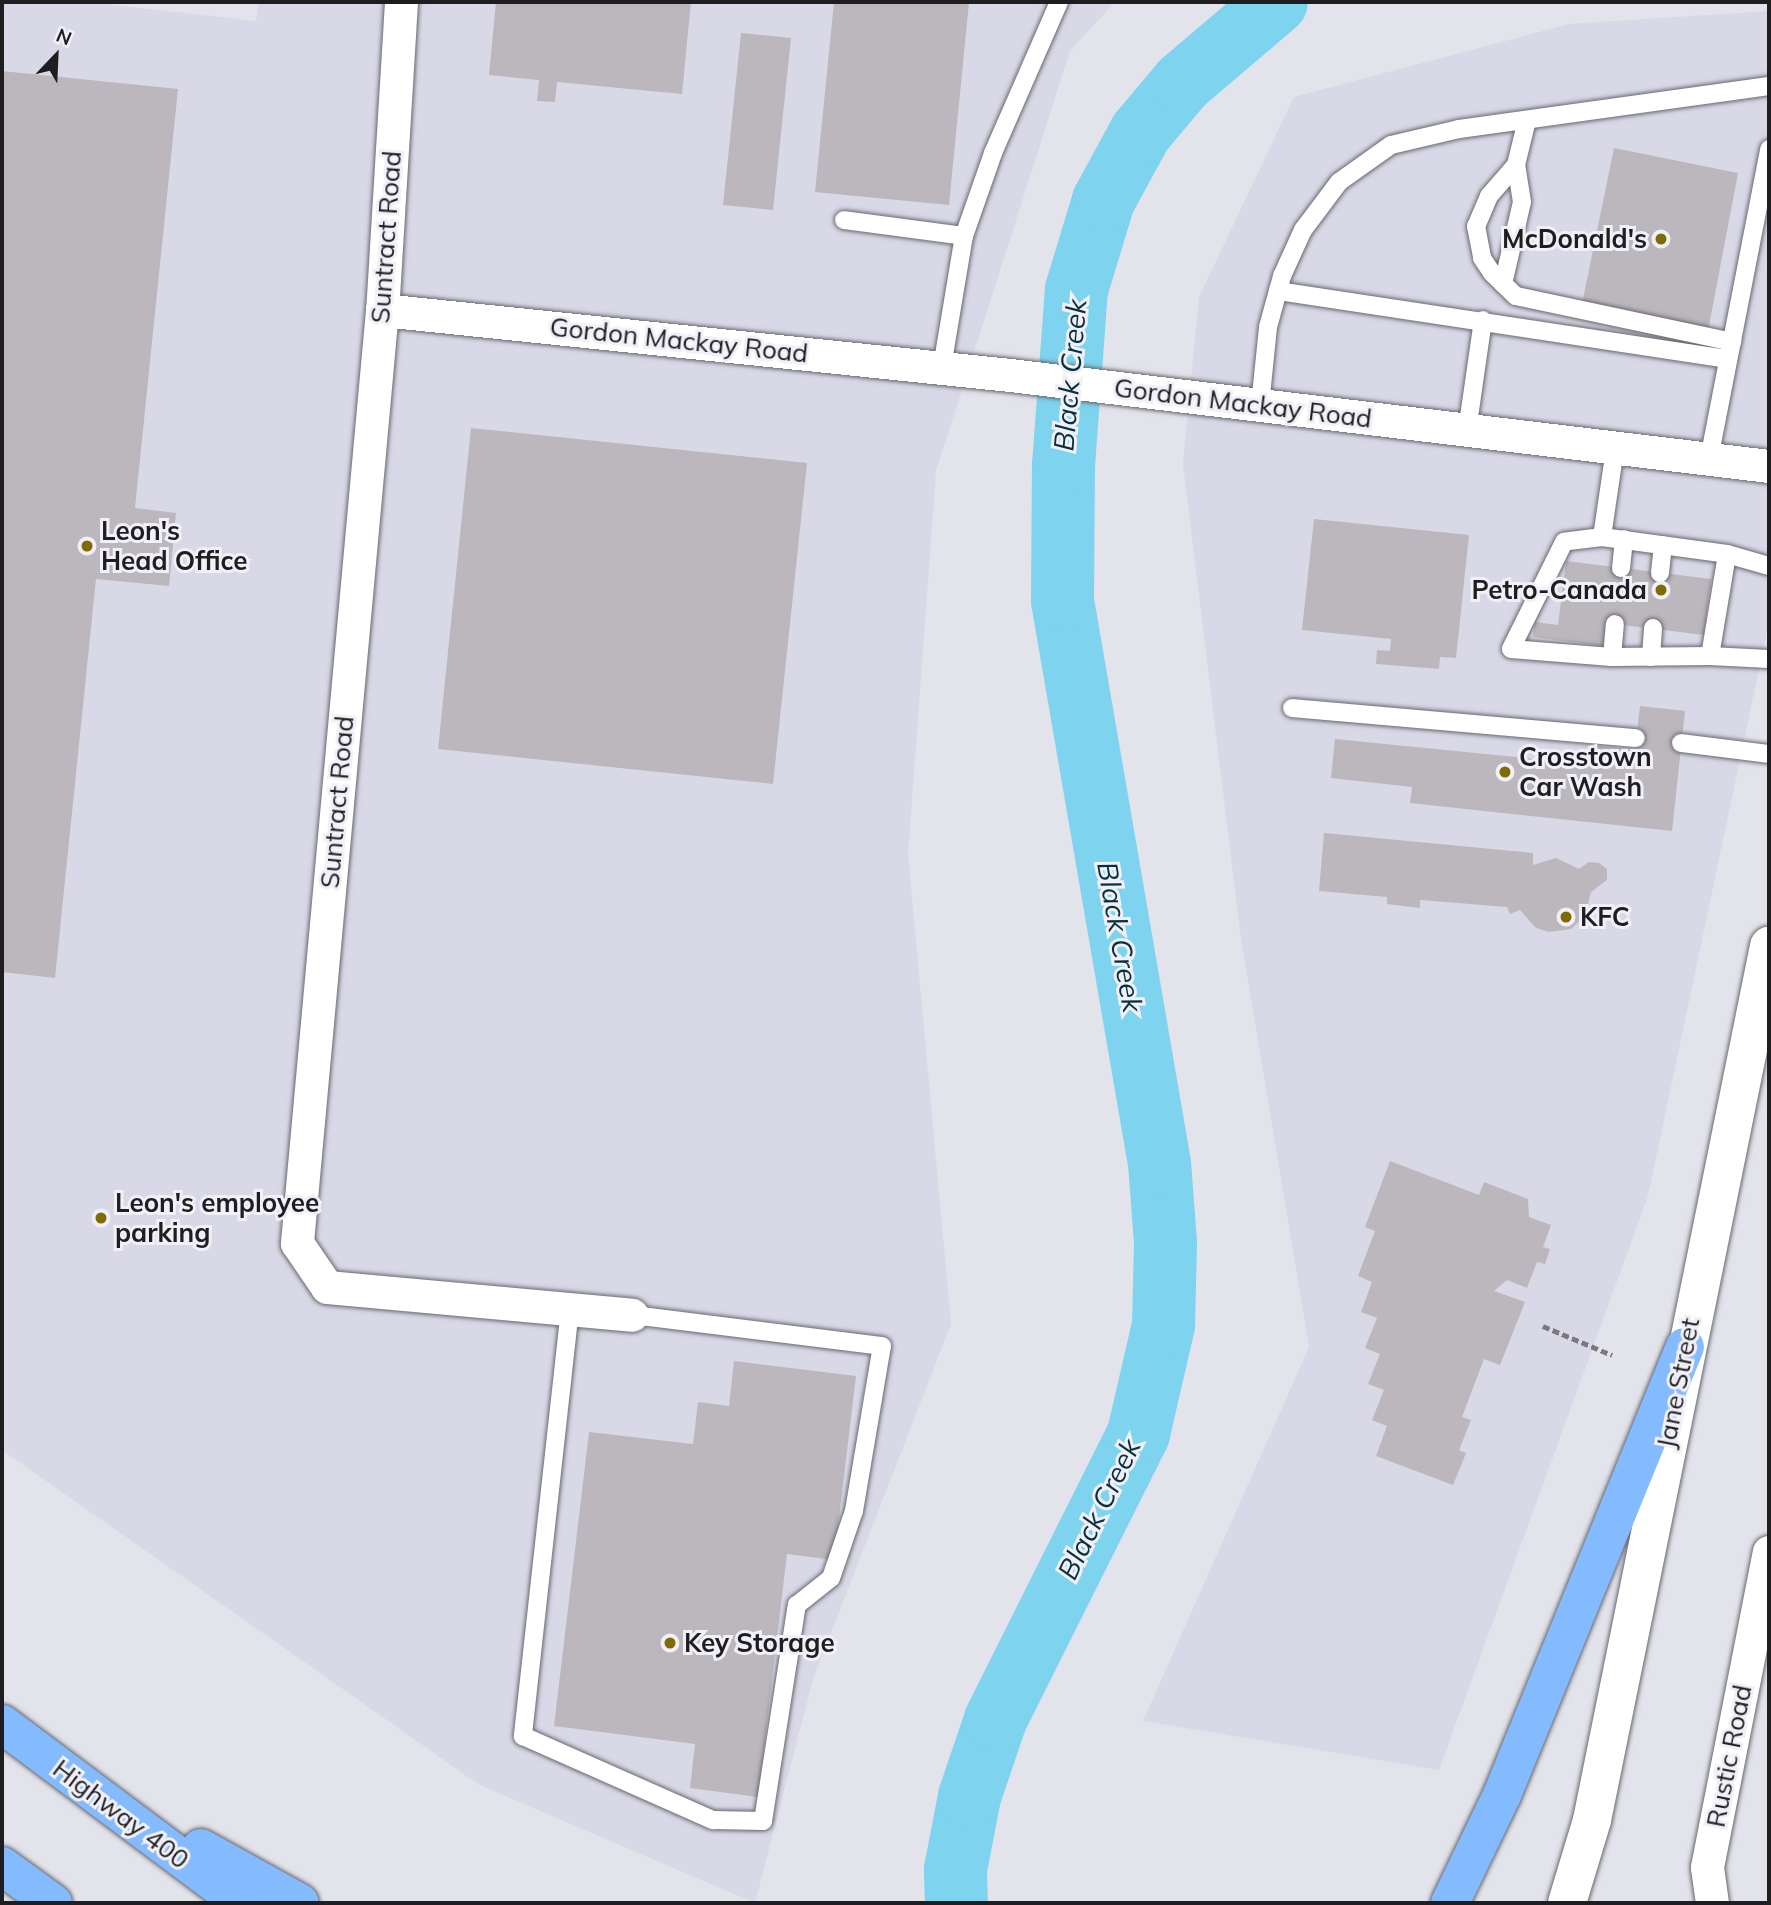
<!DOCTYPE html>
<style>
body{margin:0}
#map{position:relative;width:1771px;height:1905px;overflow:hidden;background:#e3e3eb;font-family:Mulish,sans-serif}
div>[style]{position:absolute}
.built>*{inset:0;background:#d8d8e7}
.river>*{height:63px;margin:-31.5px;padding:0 31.5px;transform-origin:31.5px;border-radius:31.5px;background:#7ed3ef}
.building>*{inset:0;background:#bcb7bd}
.path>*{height:4.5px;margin-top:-2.25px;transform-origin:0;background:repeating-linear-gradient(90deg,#79797e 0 7px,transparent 0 10.5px)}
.roads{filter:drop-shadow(0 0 2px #68686f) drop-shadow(0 0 2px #68686f)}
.lane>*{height:18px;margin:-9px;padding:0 9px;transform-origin:9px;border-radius:9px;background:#fff}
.street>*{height:33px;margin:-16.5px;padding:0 16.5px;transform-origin:16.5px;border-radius:16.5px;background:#fff}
.secondary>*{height:38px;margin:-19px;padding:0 19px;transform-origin:19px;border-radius:19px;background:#fff}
.highway>*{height:38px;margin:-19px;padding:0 19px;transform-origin:19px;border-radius:19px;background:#84bafe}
.dots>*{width:19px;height:19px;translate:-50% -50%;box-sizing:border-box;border:4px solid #f1f0f8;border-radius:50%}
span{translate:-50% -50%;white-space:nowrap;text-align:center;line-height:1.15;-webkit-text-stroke:6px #f1f0f8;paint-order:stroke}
.street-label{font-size:26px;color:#1e1e20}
.poi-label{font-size:26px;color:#1e1e20;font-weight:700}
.right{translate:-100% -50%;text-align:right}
.left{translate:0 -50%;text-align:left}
.water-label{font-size:28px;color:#05303c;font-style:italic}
.frame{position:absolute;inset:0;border:4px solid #1e1e20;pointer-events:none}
.north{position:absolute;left:21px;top:21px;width:70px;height:70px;-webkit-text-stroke:5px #f1f0f8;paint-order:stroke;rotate:23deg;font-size:19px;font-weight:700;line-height:28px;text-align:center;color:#1e1e20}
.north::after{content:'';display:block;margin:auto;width:24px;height:32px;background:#1e1e20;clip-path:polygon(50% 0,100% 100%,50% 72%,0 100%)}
</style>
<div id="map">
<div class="built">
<i style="clip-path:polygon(2px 2px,86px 2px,256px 21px,259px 2px,1115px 2px,1070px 51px,936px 471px,908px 854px,951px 1324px,813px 1679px,755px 1903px,478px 1784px,2px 1450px)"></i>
<i style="clip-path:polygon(1769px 11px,1769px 622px,1648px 1196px,1439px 1770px,1143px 1721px,1309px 1347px,1241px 939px,1183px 464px,1199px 297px,1294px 97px,1569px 24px)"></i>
</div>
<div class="river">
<i style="left:956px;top:1903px;width:34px;rotate:-92deg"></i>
<i style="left:955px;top:1869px;width:74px;rotate:-79.1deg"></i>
<i style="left:969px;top:1796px;width:81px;rotate:-71.3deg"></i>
<i style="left:995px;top:1719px;width:320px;rotate:-63.4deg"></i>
<i style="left:1138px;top:1433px;width:111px;rotate:-77deg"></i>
<i style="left:1163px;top:1325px;width:83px;rotate:-88.6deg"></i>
<i style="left:1165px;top:1242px;width:79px;rotate:-94.3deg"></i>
<i style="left:1159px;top:1163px;width:571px;rotate:-99.78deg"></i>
<i style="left:1062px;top:600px;width:135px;rotate:-89.6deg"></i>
<i style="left:1063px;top:465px;width:176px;rotate:-85.8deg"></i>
<i style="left:1076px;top:289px;width:93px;rotate:-73.1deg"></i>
<i style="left:1103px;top:200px;width:77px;rotate:-61.4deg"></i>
<i style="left:1140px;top:132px;width:65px;rotate:-50deg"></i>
<i style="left:1182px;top:82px;width:123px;rotate:-40.4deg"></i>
</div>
<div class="building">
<i style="clip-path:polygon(496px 2px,691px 2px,682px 94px,557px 82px,555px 102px,537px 101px,539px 80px,489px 75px)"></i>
<i style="clip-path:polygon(834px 2px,969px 2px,949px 205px,815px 192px)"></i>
<i style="clip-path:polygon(741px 33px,791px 38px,773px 210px,723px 205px)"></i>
<i style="clip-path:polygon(2px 71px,178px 89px,135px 508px,176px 513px,169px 586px,96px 579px,55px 978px,2px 972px)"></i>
<i style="clip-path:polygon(1614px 148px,1738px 173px,1708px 331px,1582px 304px)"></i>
<i style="clip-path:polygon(471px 428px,807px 463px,773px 784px,438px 749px)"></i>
<i style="clip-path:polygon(1314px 519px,1469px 535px,1456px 658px,1440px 657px,1439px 669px,1376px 664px,1377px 650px,1390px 651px,1391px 639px,1302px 630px)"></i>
<i style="clip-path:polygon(1566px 561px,1711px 579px,1704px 635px,1606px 623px,1603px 646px,1533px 637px,1535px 622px,1558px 625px)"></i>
<i style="clip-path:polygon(1640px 706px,1685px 711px,1672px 831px,1410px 803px,1412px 787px,1331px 778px,1335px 739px,1595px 765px,1598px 746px,1635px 750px)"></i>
<i style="clip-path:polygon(1324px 833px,1533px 853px,1533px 865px,1556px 858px,1579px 869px,1589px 862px,1599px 863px,1607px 869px,1607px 880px,1591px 892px,1585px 916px,1571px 929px,1549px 932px,1536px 928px,1520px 910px,1510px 914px,1507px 907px,1420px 900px,1420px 908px,1387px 904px,1387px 897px,1319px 891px)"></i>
<i style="clip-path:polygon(1390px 1161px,1479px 1195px,1484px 1182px,1528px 1199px,1529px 1217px,1551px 1225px,1543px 1247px,1550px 1249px,1545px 1264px,1537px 1262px,1527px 1288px,1507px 1280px,1494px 1291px,1525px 1302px,1500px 1365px,1484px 1359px,1462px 1417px,1471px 1420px,1459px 1450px,1466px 1453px,1453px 1485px,1376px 1456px,1387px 1426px,1372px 1420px,1384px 1390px,1368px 1384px,1380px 1354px,1365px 1348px,1377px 1318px,1361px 1312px,1372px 1282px,1358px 1276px,1375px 1231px,1365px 1227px)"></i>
<i style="clip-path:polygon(734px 1361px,856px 1376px,834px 1560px,787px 1554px,758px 1797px,690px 1788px,695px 1744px,554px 1726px,589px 1432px,693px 1444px,698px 1402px,729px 1406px)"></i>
</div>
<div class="path">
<i style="left:1543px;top:1326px;width:75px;rotate:22.8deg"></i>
</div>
<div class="roads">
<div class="lane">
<i style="left:1527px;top:120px;width:46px;rotate:103.7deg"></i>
<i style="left:1516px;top:165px;width:41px;rotate:131.1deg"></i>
<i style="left:1489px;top:196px;width:33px;rotate:113deg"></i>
<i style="left:1476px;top:226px;width:33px;rotate:79deg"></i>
<i style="left:1482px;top:258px;width:18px;rotate:56deg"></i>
<i style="left:1492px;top:273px;width:33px;rotate:44deg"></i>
<i style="left:1516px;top:296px;width:221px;rotate:12deg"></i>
<i style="left:844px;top:220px;width:121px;rotate:7.6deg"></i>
<i style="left:1503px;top:284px;width:84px;rotate:-77deg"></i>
<i style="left:1522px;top:202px;width:37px;rotate:-99deg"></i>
<i style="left:1278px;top:291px;width:455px;rotate:8.6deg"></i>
<i style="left:942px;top:367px;width:133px;rotate:-80.5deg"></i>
<i style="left:964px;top:236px;width:88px;rotate:-70.7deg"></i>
<i style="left:993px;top:153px;width:165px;rotate:-66.4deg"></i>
<i style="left:1260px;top:405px;width:78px;rotate:-84.1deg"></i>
<i style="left:1268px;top:327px;width:53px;rotate:-74.6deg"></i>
<i style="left:1282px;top:276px;width:51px;rotate:-65.5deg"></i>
<i style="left:1303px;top:230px;width:60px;rotate:-53.1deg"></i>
<i style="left:1339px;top:182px;width:64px;rotate:-35.4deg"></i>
<i style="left:1391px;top:145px;width:70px;rotate:-13.2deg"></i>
<i style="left:1459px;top:129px;width:313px;rotate:-7.9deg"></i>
<i style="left:1467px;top:431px;width:112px;rotate:-81.8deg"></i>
<i style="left:1615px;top:449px;width:89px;rotate:98.4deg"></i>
<i style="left:1602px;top:537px;width:126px;rotate:7.7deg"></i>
<i style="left:1727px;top:554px;width:44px;rotate:15.9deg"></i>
<i style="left:1709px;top:459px;width:316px;rotate:-79deg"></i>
<i style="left:1602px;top:537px;width:38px;rotate:173deg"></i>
<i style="left:1564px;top:542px;width:119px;rotate:116.4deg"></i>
<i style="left:1511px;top:649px;width:101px;rotate:4.5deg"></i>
<i style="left:1612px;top:657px;width:98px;rotate:-0.6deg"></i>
<i style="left:1710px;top:656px;width:103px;rotate:-80.5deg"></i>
<i style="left:1621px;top:568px;width:29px;rotate:-84deg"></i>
<i style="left:1660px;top:573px;width:28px;rotate:-84deg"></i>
<i style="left:1710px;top:656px;width:59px;rotate:2.9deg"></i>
<i style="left:1612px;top:657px;width:33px;rotate:-85deg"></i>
<i style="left:1651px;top:657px;width:29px;rotate:-86deg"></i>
<i style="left:1292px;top:708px;width:345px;rotate:5deg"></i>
<i style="left:1681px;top:743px;width:89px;rotate:7.1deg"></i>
<i style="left:570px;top:1309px;width:430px;rotate:96.3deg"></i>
<i style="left:523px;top:1736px;width:208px;rotate:23.9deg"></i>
<i style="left:713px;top:1820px;width:50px;rotate:1.1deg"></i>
<i style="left:763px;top:1821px;width:219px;rotate:-81.1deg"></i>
<i style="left:797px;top:1605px;width:43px;rotate:-38.5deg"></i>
<i style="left:831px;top:1578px;width:71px;rotate:-71.1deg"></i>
<i style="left:854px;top:1511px;width:167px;rotate:-80.4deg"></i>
<i style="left:882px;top:1346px;width:252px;rotate:-172.9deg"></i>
</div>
<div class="street">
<i style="left:401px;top:2px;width:309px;rotate:93.5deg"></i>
<i style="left:382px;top:310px;width:937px;rotate:95.21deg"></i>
<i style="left:297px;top:1243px;width:53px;rotate:55.7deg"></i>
<i style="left:327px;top:1287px;width:306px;rotate:5.2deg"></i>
<i style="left:382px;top:310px;width:631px;rotate:5.91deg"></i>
<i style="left:1010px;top:375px;width:764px;rotate:6.84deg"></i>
<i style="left:1712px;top:1903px;width:36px;rotate:-98deg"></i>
<i style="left:1707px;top:1867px;width:321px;rotate:-78.9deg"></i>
</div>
<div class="secondary">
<i style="left:1567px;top:1903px;width:87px;rotate:-73.2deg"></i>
<i style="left:1592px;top:1820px;width:892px;rotate:-78.55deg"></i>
</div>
<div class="highway">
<i style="left:2px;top:1724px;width:299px;rotate:36.8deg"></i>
<i style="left:201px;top:1848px;width:113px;rotate:29.1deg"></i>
<i style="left:2px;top:1866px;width:63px;rotate:36deg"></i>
<i style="left:1450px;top:1903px;width:120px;rotate:-64.3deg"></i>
<i style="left:1502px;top:1795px;width:484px;rotate:-67.8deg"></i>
</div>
</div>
<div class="dots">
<i style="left:1661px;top:239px;background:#806a02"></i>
<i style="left:87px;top:546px;background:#806a02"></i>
<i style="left:1661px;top:590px;background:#806a02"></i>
<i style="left:1505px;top:772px;background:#806a02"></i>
<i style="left:1566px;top:917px;background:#806a02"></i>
<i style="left:101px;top:1218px;background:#806a02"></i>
<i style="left:670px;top:1643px;background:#806a02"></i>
</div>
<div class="street-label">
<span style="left:386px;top:237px;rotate:-86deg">Suntract Road</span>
<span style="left:679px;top:340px;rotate:6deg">Gordon Mackay Road</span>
<span style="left:1243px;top:403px;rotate:7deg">Gordon Mackay Road</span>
<span style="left:337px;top:802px;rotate:-85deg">Suntract Road</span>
<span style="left:1678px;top:1383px;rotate:-79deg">Jane Street</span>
<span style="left:1729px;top:1756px;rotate:-79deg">Rustic Road</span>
<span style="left:121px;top:1814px;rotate:37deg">Highway 400</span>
</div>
<div class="poi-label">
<span class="right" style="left:1647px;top:239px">McDonald's</span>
<span class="left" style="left:101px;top:546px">Leon's<br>Head Office</span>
<span class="right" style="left:1647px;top:590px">Petro-Canada</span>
<span class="left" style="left:1519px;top:772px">Crosstown<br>Car Wash</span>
<span class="left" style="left:1580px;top:917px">KFC</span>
<span class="left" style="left:115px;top:1218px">Leon's employee<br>parking</span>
<span class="left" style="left:684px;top:1643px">Key Storage</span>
</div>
<div class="water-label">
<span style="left:1070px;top:375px;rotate:-85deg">Black Creek</span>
<span style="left:1120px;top:937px;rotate:80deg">Black Creek</span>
<span style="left:1099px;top:1509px;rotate:-64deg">Black Creek</span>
</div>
<div class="frame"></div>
<div class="north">N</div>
</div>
